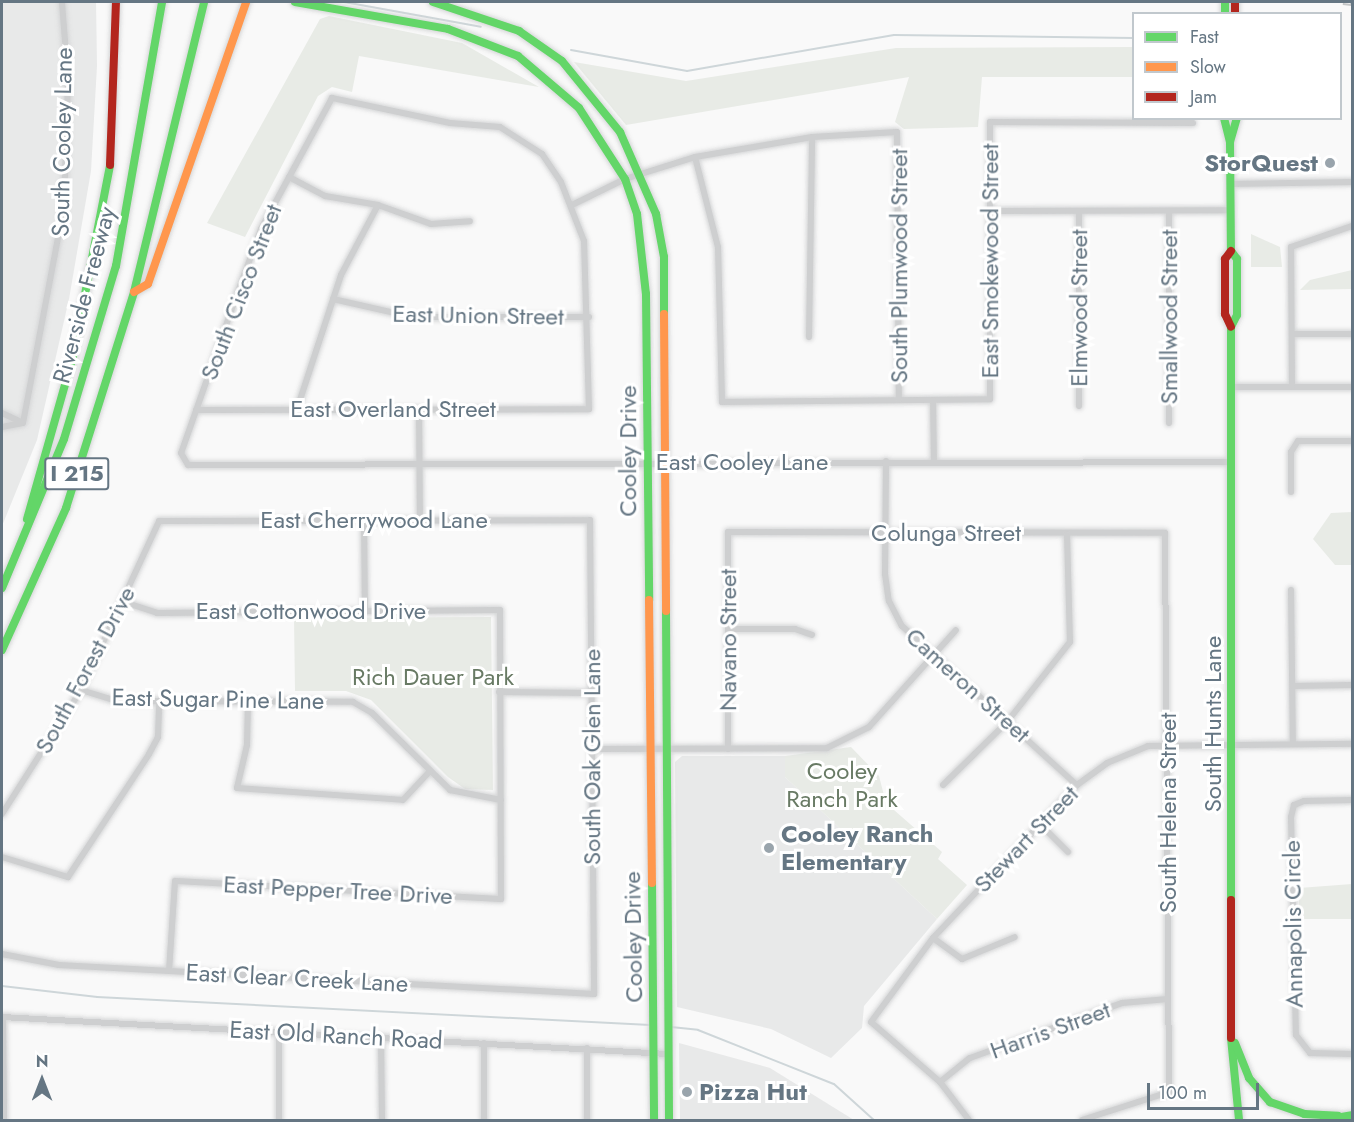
<!DOCTYPE html>
<style>
body{margin:0}
#map{position:relative;width:1354px;height:1122px;overflow:hidden;background:#f9f9f9;font-family:Jost,sans-serif}
div>[style]{position:absolute}
.built>*{inset:0;background:#e8e9e9}
.green>*{inset:0;background:#e8ebe6}
.stream>*{height:2px;margin:-1px;padding:0 1px;transform-origin:1px;border-radius:1px;background:#ced6d9}
.roads{filter:drop-shadow(0 0 2px #d5d6d7) drop-shadow(0 0 2px #d5d6d7)}
.street>*{height:6px;margin:-3px;padding:0 3px;transform-origin:3px;border-radius:3px;background:#cecfd0}
.fast>*{height:8px;margin:-4px;padding:0 4px;transform-origin:4px;border-radius:4px;background:#63d668}
.slow>*{height:8px;margin:-4px;padding:0 4px;transform-origin:4px;border-radius:4px;background:#ff974d}
.jam>*{height:8px;margin:-4px;padding:0 4px;transform-origin:4px;border-radius:4px;background:#b3261e}
.rail>*{height:4.5px;margin-top:-2.25px;transform-origin:0;background:repeating-linear-gradient(90deg,#fff 0 7px,#c3c5c6 0 14px);box-sizing:border-box;border-block:2px solid #c3c5c6}
.dots>*{width:16px;height:16px;translate:-50% -50%;box-sizing:border-box;border:3px solid #fff;border-radius:50%}
span{translate:-50% -50%;white-space:nowrap;text-align:center;line-height:1.15;-webkit-text-stroke:6px #fff;paint-order:stroke}
.shield-label span{padding:2px 4px;background:#fff;border:2px solid;border-radius:4px;-webkit-text-stroke-width:0}
.shield-label{font-size:22px;color:#657683;font-weight:700}
.street-label{font-size:24px;color:#657683}
.poi-label{font-size:24px;color:#657683;font-weight:700}
.right{translate:-100% -50%;text-align:right}
.left{translate:0 -50%;text-align:left}
.park-label{font-size:24px;color:#687a64}
.frame{position:absolute;inset:0;border:3px solid #657683;pointer-events:none}
.legend{position:absolute;left:1132px;top:12px;width:210px;height:108px;box-sizing:border-box;background:#fff;border:2px solid #c1c8cd;margin:0;padding:8px 10px;list-style:none;font-size:18px;color:#657683}
.legend li{display:flex;align-items:center;gap:12px;height:30px}
.legend b{width:30px;border:2px solid #c1c8cd}
.north{position:absolute;left:12px;top:1050px;width:60px;height:60px;-webkit-text-stroke:4px #fff;paint-order:stroke;rotate:0deg;font-size:16px;font-weight:700;line-height:24px;text-align:center;color:#657683}
.north::after{content:'';display:block;margin:auto;width:21px;height:27px;background:#657683;clip-path:polygon(50% 0,100% 100%,50% 72%,0 100%)}
.scale{position:absolute;left:1147px;top:1083px;width:112px;height:27px;box-sizing:border-box;border:3px solid #657683;border-top:0;padding-left:8px;font-size:18px;line-height:21px;white-space:nowrap;color:#657683;-webkit-text-stroke:4px #fff;paint-order:stroke}
</style>
<div id="map">
<div class="built">
<i style="clip-path:polygon(2px 2px,96px 2px,97px 66px,91px 171px,69px 299px,37px 440px,2px 526px)"></i>
<i style="clip-path:polygon(682px 756px,785px 756px,785px 777px,937px 919px,864px 1006px,862px 1028px,831px 1058px,771px 1029px,677px 1007px,675px 762px)"></i>
<i style="clip-path:polygon(679px 1043px,770px 1068px,854px 1120px,680px 1120px)"></i>
</div>
<div class="green">
<i style="clip-path:polygon(329px 16px,462px 43px,539px 87px,359px 56px,352px 92px,332px 87px,318px 96px,245px 237px,207px 223px,320px 19px)"></i>
<i style="clip-path:polygon(1133px 47px,1133px 77px,982px 77px,978px 127px,904px 129px,895px 122px,909px 77px,626px 125px,574px 62px,686px 81px,896px 48px)"></i>
<i style="clip-path:polygon(1251px 234px,1280px 247px,1282px 267px,1251px 267px)"></i>
<i style="clip-path:polygon(1352px 270px,1352px 289px,1300px 290px,1310px 280px)"></i>
<i style="clip-path:polygon(1352px 512px,1352px 565px,1335px 565px,1313px 539px,1331px 513px)"></i>
<i style="clip-path:polygon(491px 617px,493px 790px,465px 789px,448px 777px,371px 700px,346px 691px,295px 691px,294px 618px)"></i>
<i style="clip-path:polygon(851px 747px,879px 776px,886px 803px,942px 852px,938px 859px,967px 885px,937px 919px,785px 777px,785px 756px)"></i>
<i style="clip-path:polygon(1352px 884px,1352px 919px,1299px 919px,1299px 888px)"></i>
</div>
<div class="stream">
<i style="left:344px;top:2px;width:139px;rotate:10.3deg"></i>
<i style="left:571px;top:50px;width:118px;rotate:10.3deg"></i>
<i style="left:687px;top:71px;width:210px;rotate:-9.9deg"></i>
<i style="left:894px;top:35px;width:240px;rotate:0.7deg"></i>
<i style="left:2px;top:986px;width:96px;rotate:6.6deg"></i>
<i style="left:97px;top:997px;width:554px;rotate:2.9deg"></i>
<i style="left:671px;top:1027px;width:27px;rotate:6deg"></i>
<i style="left:698px;top:1030px;width:146px;rotate:21.7deg"></i>
<i style="left:834px;top:1084px;width:54px;rotate:42deg"></i>
</div>
<div class="roads">
<div class="street">
<i style="left:695px;top:157px;width:93px;rotate:75.7deg"></i>
<i style="left:718px;top:247px;width:155px;rotate:88.5deg"></i>
<i style="left:722px;top:402px;width:268px;rotate:-0.6deg"></i>
<i style="left:990px;top:399px;width:277px;rotate:-90deg"></i>
<i style="left:990px;top:122px;width:203px;rotate:0.3deg"></i>
<i style="left:289px;top:177px;width:41px;rotate:27.8deg"></i>
<i style="left:325px;top:196px;width:54px;rotate:9.6deg"></i>
<i style="left:378px;top:205px;width:56px;rotate:19.7deg"></i>
<i style="left:431px;top:224px;width:39px;rotate:-4deg"></i>
<i style="left:1230px;top:184px;width:122px;rotate:-0.9deg"></i>
<i style="left:572px;top:205px;width:59px;rotate:-26.1deg"></i>
<i style="left:625px;top:179px;width:73px;rotate:-17.4deg"></i>
<i style="left:695px;top:157px;width:119px;rotate:-9.7deg"></i>
<i style="left:812px;top:137px;width:85px;rotate:-3.4deg"></i>
<i style="left:897px;top:132px;width:268px;rotate:89.6deg"></i>
<i style="left:991px;top:211px;width:240px;rotate:-0.2deg"></i>
<i style="left:1079px;top:211px;width:195px;rotate:90deg"></i>
<i style="left:1169px;top:211px;width:212px;rotate:90deg"></i>
<i style="left:333px;top:299px;width:81px;rotate:12.8deg"></i>
<i style="left:412px;top:317px;width:177px"></i>
<i style="left:1292px;top:334px;width:60px"></i>
<i style="left:809px;top:337px;width:200px;rotate:-89.1deg"></i>
<i style="left:1232px;top:387px;width:120px"></i>
<i style="left:1292px;top:387px;width:140px;rotate:-90.4deg"></i>
<i style="left:1291px;top:247px;width:65px;rotate:-19deg"></i>
<i style="left:933px;top:400px;width:61px;rotate:89.1deg"></i>
<i style="left:297px;top:409px;width:141px;rotate:-71.8deg"></i>
<i style="left:341px;top:275px;width:79px;rotate:-62.1deg"></i>
<i style="left:419px;top:409px;width:111px;rotate:89.5deg"></i>
<i style="left:196px;top:410px;width:393px;rotate:-0.1deg"></i>
<i style="left:589px;top:409px;width:168px;rotate:-91.7deg"></i>
<i style="left:584px;top:241px;width:63px;rotate:-111.3deg"></i>
<i style="left:561px;top:182px;width:34px;rotate:-124deg"></i>
<i style="left:542px;top:154px;width:50px;rotate:-147.3deg"></i>
<i style="left:500px;top:127px;width:50px;rotate:-175.4deg"></i>
<i style="left:450px;top:123px;width:121px;rotate:-168deg"></i>
<i style="left:332px;top:98px;width:149px;rotate:118.5deg"></i>
<i style="left:261px;top:229px;width:72px;rotate:110.2deg"></i>
<i style="left:236px;top:297px;width:165px;rotate:109.4deg"></i>
<i style="left:181px;top:453px;width:14px;rotate:60deg"></i>
<i style="left:188px;top:465px;width:1044px;rotate:-0.16deg"></i>
<i style="left:2px;top:413px;width:23px;rotate:25deg"></i>
<i style="left:23px;top:423px;width:220px;rotate:-79.3deg"></i>
<i style="left:64px;top:207px;width:128px;rotate:-88.2deg"></i>
<i style="left:68px;top:79px;width:77px;rotate:-94.5deg"></i>
<i style="left:2px;top:427px;width:21px;rotate:-11deg"></i>
<i style="left:886px;top:461px;width:113px;rotate:90.5deg"></i>
<i style="left:885px;top:574px;width:27px;rotate:82deg"></i>
<i style="left:889px;top:601px;width:28px;rotate:63deg"></i>
<i style="left:902px;top:626px;width:236px;rotate:42.3deg"></i>
<i style="left:1291px;top:492px;width:40px;rotate:-90deg"></i>
<i style="left:1291px;top:452px;width:13px;rotate:-58deg"></i>
<i style="left:1298px;top:441px;width:54px"></i>
<i style="left:364px;top:520px;width:91px;rotate:89.4deg"></i>
<i style="left:1291px;top:590px;width:153px;rotate:89.3deg"></i>
<i style="left:124px;top:602px;width:35px;rotate:18deg"></i>
<i style="left:157px;top:613px;width:343px;rotate:-0.5deg"></i>
<i style="left:500px;top:610px;width:289px;rotate:89.8deg"></i>
<i style="left:501px;top:899px;width:326px;rotate:-176.8deg"></i>
<i style="left:175px;top:881px;width:90px;rotate:93.8deg"></i>
<i style="left:728px;top:629px;width:67px"></i>
<i style="left:795px;top:629px;width:18px;rotate:19deg"></i>
<i style="left:1293px;top:686px;width:59px;rotate:-1deg"></i>
<i style="left:81px;top:690px;width:37px;rotate:17deg"></i>
<i style="left:116px;top:701px;width:237px;rotate:0.2deg"></i>
<i style="left:353px;top:702px;width:22px;rotate:30deg"></i>
<i style="left:372px;top:713px;width:110px;rotate:44.6deg"></i>
<i style="left:450px;top:790px;width:52px;rotate:11.1deg"></i>
<i style="left:499px;top:692px;width:94px;rotate:0.6deg"></i>
<i style="left:248px;top:701px;width:44px;rotate:91.3deg"></i>
<i style="left:247px;top:745px;width:44px;rotate:103.1deg"></i>
<i style="left:237px;top:788px;width:166px;rotate:4.1deg"></i>
<i style="left:403px;top:800px;width:40px;rotate:-47deg"></i>
<i style="left:593px;top:749px;width:234px;rotate:-0.2deg"></i>
<i style="left:827px;top:748px;width:47px;rotate:-26.6deg"></i>
<i style="left:869px;top:727px;width:130px;rotate:-48.1deg"></i>
<i style="left:728px;top:749px;width:217px;rotate:-90deg"></i>
<i style="left:728px;top:532px;width:437px;rotate:0.1deg"></i>
<i style="left:1165px;top:533px;width:559px;rotate:89.59deg"></i>
<i style="left:1169px;top:1092px;width:91px;rotate:162.2deg"></i>
<i style="left:943px;top:785px;width:90px;rotate:-44.5deg"></i>
<i style="left:1007px;top:722px;width:102px;rotate:-51.8deg"></i>
<i style="left:1070px;top:642px;width:108px;rotate:-91.6deg"></i>
<i style="left:1352px;top:800px;width:48px;rotate:178.8deg"></i>
<i style="left:1304px;top:801px;width:11px;rotate:158deg"></i>
<i style="left:1294px;top:805px;width:12px;rotate:104deg"></i>
<i style="left:1291px;top:817px;width:218px;rotate:88.7deg"></i>
<i style="left:1296px;top:1035px;width:23px;rotate:52deg"></i>
<i style="left:1310px;top:1053px;width:42px;rotate:1.4deg"></i>
<i style="left:2px;top:814px;width:147px;rotate:-57.5deg"></i>
<i style="left:81px;top:690px;width:186px;rotate:-65.2deg"></i>
<i style="left:159px;top:521px;width:431px;rotate:-0.1deg"></i>
<i style="left:590px;top:520px;width:474px;rotate:89.5deg"></i>
<i style="left:594px;top:994px;width:536px;rotate:-176.9deg"></i>
<i style="left:59px;top:965px;width:58px;rotate:-169.1deg"></i>
<i style="left:1039px;top:823px;width:41px;rotate:45deg"></i>
<i style="left:2px;top:857px;width:69px;rotate:16.9deg"></i>
<i style="left:68px;top:877px;width:147px;rotate:-56.6deg"></i>
<i style="left:149px;top:754px;width:19px;rotate:-62deg"></i>
<i style="left:158px;top:737px;width:36px;rotate:-88deg"></i>
<i style="left:933px;top:938px;width:36px;rotate:36deg"></i>
<i style="left:962px;top:959px;width:57px;rotate:-22.5deg"></i>
<i style="left:2px;top:1017px;width:668px;rotate:3.18deg"></i>
<i style="left:3px;top:1018px;width:102px;rotate:89.4deg"></i>
<i style="left:279px;top:1032px;width:88px;rotate:90deg"></i>
<i style="left:381px;top:1037px;width:83px;rotate:89.3deg"></i>
<i style="left:484px;top:1043px;width:77px;rotate:90deg"></i>
<i style="left:587px;top:1048px;width:72px;rotate:90deg"></i>
<i style="left:940px;top:1082px;width:38px;rotate:-39deg"></i>
<i style="left:970px;top:1058px;width:162px;rotate:-19.9deg"></i>
<i style="left:1122px;top:1003px;width:46px;rotate:-5deg"></i>
<i style="left:969px;top:1120px;width:48px;rotate:-127.3deg"></i>
<i style="left:940px;top:1082px;width:91px;rotate:-139deg"></i>
<i style="left:871px;top:1022px;width:104px;rotate:-53.6deg"></i>
<i style="left:933px;top:938px;width:210px;rotate:-46.7deg"></i>
<i style="left:1077px;top:785px;width:37px;rotate:-36deg"></i>
<i style="left:1107px;top:763px;width:44px;rotate:-22.5deg"></i>
<i style="left:1148px;top:746px;width:204px;rotate:-0.6deg"></i>
</div>
<div class="fast">
<i style="left:295px;top:2px;width:155px;rotate:10deg"></i>
<i style="left:448px;top:29px;width:75px;rotate:21.1deg"></i>
<i style="left:518px;top:56px;width:80px;rotate:40.4deg"></i>
<i style="left:579px;top:108px;width:85px;rotate:57.1deg"></i>
<i style="left:625px;top:179px;width:37px;rotate:71deg"></i>
<i style="left:637px;top:214px;width:81px;rotate:83.6deg"></i>
<i style="left:646px;top:294px;width:306px;rotate:89.4deg"></i>
<i style="left:433px;top:2px;width:91px;rotate:18.6deg"></i>
<i style="left:519px;top:31px;width:52px;rotate:34.9deg"></i>
<i style="left:562px;top:61px;width:92px;rotate:50.8deg"></i>
<i style="left:620px;top:132px;width:90px;rotate:66.3deg"></i>
<i style="left:656px;top:214px;width:44px;rotate:79.5deg"></i>
<i style="left:664px;top:257px;width:57px;rotate:90deg"></i>
<i style="left:1225px;top:2px;width:12px;rotate:90deg"></i>
<i style="left:1224px;top:118px;width:25px;rotate:76deg"></i>
<i style="left:1230px;top:142px;width:109px;rotate:89.5deg"></i>
<i style="left:1231px;top:251px;width:10px;rotate:53deg"></i>
<i style="left:1237px;top:259px;width:56px;rotate:90deg"></i>
<i style="left:1237px;top:315px;width:13px;rotate:117deg"></i>
<i style="left:1231px;top:327px;width:573px;rotate:90deg"></i>
<i style="left:1230px;top:142px;width:25px;rotate:-74deg"></i>
<i style="left:27px;top:519px;width:169px;rotate:-74.2deg"></i>
<i style="left:73px;top:356px;width:195px;rotate:-79deg"></i>
<i style="left:2px;top:588px;width:161px;rotate:-67.4deg"></i>
<i style="left:64px;top:439px;width:181px;rotate:-73.3deg"></i>
<i style="left:116px;top:266px;width:268px;rotate:-80.1deg"></i>
<i style="left:666px;top:611px;width:509px;rotate:89.66deg"></i>
<i style="left:2px;top:650px;width:156px;rotate:-65.7deg"></i>
<i style="left:66px;top:508px;width:226px;rotate:-72.5deg"></i>
<i style="left:134px;top:292px;width:298px;rotate:-76.4deg"></i>
<i style="left:652px;top:883px;width:237px;rotate:89.5deg"></i>
<i style="left:1231px;top:1038px;width:82px;rotate:84.4deg"></i>
<i style="left:1235px;top:1043px;width:38px;rotate:68deg"></i>
<i style="left:1249px;top:1078px;width:32px;rotate:49deg"></i>
<i style="left:1270px;top:1102px;width:36px;rotate:19deg"></i>
<i style="left:1304px;top:1114px;width:34px;rotate:3deg"></i>
<i style="left:1324px;top:1120px;width:28px;rotate:-10deg"></i>
</div>
<div class="slow">
<i style="left:134px;top:292px;width:16px;rotate:-30deg"></i>
<i style="left:148px;top:284px;width:299px;rotate:-70.8deg"></i>
<i style="left:664px;top:314px;width:297px;rotate:89.6deg"></i>
<i style="left:649px;top:600px;width:283px;rotate:89.4deg"></i>
</div>
<div class="jam">
<i style="left:1235px;top:2px;width:12px;rotate:90deg"></i>
<i style="left:110px;top:165px;width:163px;rotate:-87.9deg"></i>
<i style="left:1231px;top:251px;width:10px;rotate:127deg"></i>
<i style="left:1225px;top:259px;width:55px;rotate:90deg"></i>
<i style="left:1225px;top:314px;width:14px;rotate:65deg"></i>
<i style="left:1231px;top:900px;width:138px;rotate:90deg"></i>
</div>
</div>
<div class="rail">
<i style="left:1343px;top:2px;width:9px;rotate:6deg"></i>
</div>
<div class="dots">
<i style="left:1330px;top:163px;background:#99a4ac"></i>
<i style="left:769px;top:848px;background:#99a4ac"></i>
<i style="left:687px;top:1092px;background:#99a4ac"></i>
</div>
<div class="shield-label">
<span style="left:77px;top:474px">I 215</span>
</div>
<div class="street-label">
<span style="left:62px;top:142px;rotate:-89deg">South Cooley Lane</span>
<span style="left:990px;top:261px;rotate:-90deg">East Smokewood Street</span>
<span style="left:899px;top:266px;rotate:-90deg">South Plumwood Street</span>
<span style="left:241px;top:292px;rotate:-69deg">South Cisco Street</span>
<span style="left:84px;top:295px;rotate:-75deg">Riverside Freeway</span>
<span style="left:1079px;top:308px;rotate:-90deg">Elmwood Street</span>
<span style="left:478px;top:315px;rotate:1deg">East Union Street</span>
<span style="left:1169px;top:317px;rotate:-90deg">Smallwood Street</span>
<span style="left:393px;top:409px">East Overland Street</span>
<span style="left:628px;top:451px;rotate:-90deg">Cooley Drive</span>
<span style="left:742px;top:462px">East Cooley Lane</span>
<span style="left:374px;top:520px">East Cherrywood Lane</span>
<span style="left:946px;top:533px">Colunga Street</span>
<span style="left:311px;top:611px">East Cottonwood Drive</span>
<span style="left:728px;top:640px;rotate:-90deg">Navano Street</span>
<span style="left:85px;top:670px;rotate:-62deg">South Forest Drive</span>
<span style="left:968px;top:685px;rotate:42deg">Cameron Street</span>
<span style="left:218px;top:699px;rotate:1deg">East Sugar Pine Lane</span>
<span style="left:1213px;top:724px;rotate:-90deg">South Hunts Lane</span>
<span style="left:592px;top:757px;rotate:-90deg">South Oak Glen Lane</span>
<span style="left:1168px;top:813px;rotate:-90deg">South Helena Street</span>
<span style="left:1026px;top:839px;rotate:-46deg">Stewart Street</span>
<span style="left:338px;top:890px;rotate:3deg">East Pepper Tree Drive</span>
<span style="left:1293px;top:924px;rotate:-91deg">Annapolis Circle</span>
<span style="left:633px;top:937px;rotate:-91deg">Cooley Drive</span>
<span style="left:297px;top:978px;rotate:3deg">East Clear Creek Lane</span>
<span style="left:1050px;top:1030px;rotate:-20deg">Harris Street</span>
<span style="left:336px;top:1035px;rotate:3deg">East Old Ranch Road</span>
</div>
<div class="poi-label">
<span class="right" style="left:1318px;top:163px">StorQuest</span>
<span class="left" style="left:781px;top:848px">Cooley Ranch<br>Elementary</span>
<span class="left" style="left:699px;top:1092px">Pizza Hut</span>
</div>
<div class="park-label">
<span style="left:433px;top:677px">Rich Dauer Park</span>
<span style="left:842px;top:785px">Cooley<br>Ranch Park</span>
</div>
<div class="frame"></div>
<ul class="legend">
<li><b style="height:8px;background:#63d668"></b>Fast</li>
<li><b style="height:8px;background:#ff974d"></b>Slow</li>
<li><b style="height:8px;background:#b3261e"></b>Jam</li>
</ul>
<div class="north">N</div>
<div class="scale">100 m</div>
</div>
